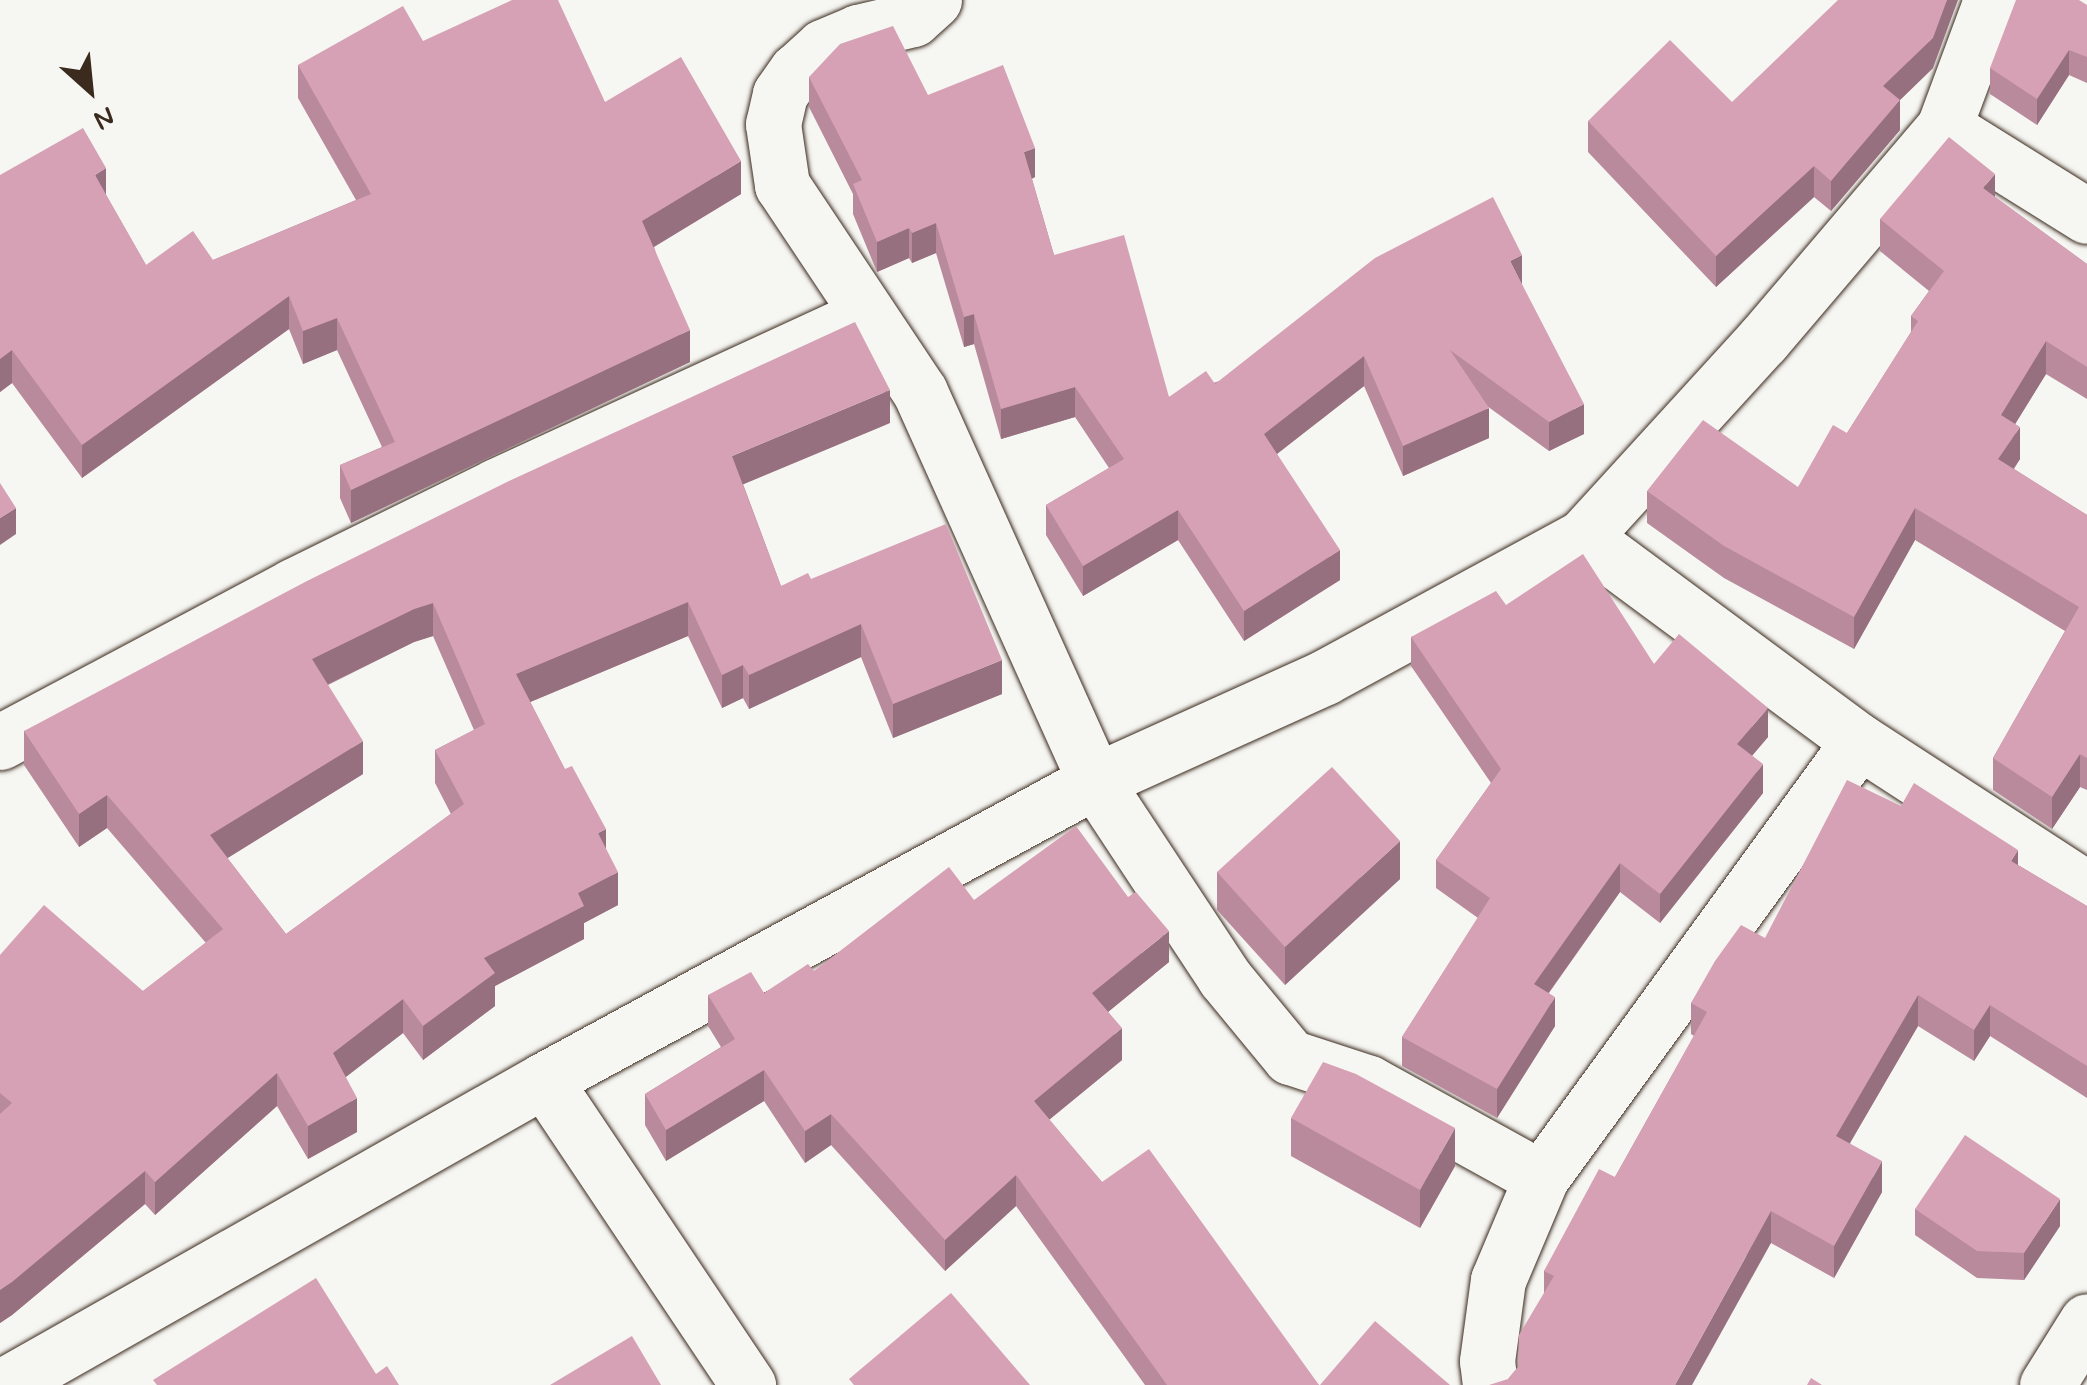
<!DOCTYPE html>
<style>
body{margin:0}
#map{position:relative;width:2087px;height:1385px;overflow:hidden;background:#f6f6f2;font-family:Mynerve,sans-serif}
div>[style]{position:absolute}
.roads{filter:drop-shadow(0 0 2px #3b2a1e) drop-shadow(0 0 2px #3b2a1e)}
.street>*{height:55px;margin:-27.5px;padding:0 27.5px;transform-origin:27.5px;border-radius:27.5px;background:#f6f6f2}
.wall>*{inset:0;background:#b88a9c}
.shaded-wall>*{inset:0;background:#96707f}
.building>*{inset:0;background:#d6a0b5}
span{translate:-50% -50%;white-space:nowrap;text-align:center;line-height:1.15;-webkit-text-stroke:10px #f6f6f2;paint-order:stroke}
.north{position:absolute;left:40px;top:40px;width:100px;height:100px;-webkit-text-stroke:8px #f6f6f2;paint-order:stroke;rotate:153deg;font-size:28px;font-weight:700;line-height:40px;text-align:center;color:#3b2a1e}
.north::after{content:'';display:block;margin:auto;width:35px;height:45px;background:#3b2a1e;clip-path:polygon(50% 0,100% 100%,50% 72%,0 100%)}
</style>
<div id="map">
<div class="roads">
<div class="street">
<i style="left:934px;top:0;width:28px;rotate:138deg"></i>
<i style="left:913px;top:19px;width:57px;rotate:166.7deg"></i>
<i style="left:858px;top:32px;width:38px;rotate:157deg"></i>
<i style="left:823px;top:47px;width:36px;rotate:138deg"></i>
<i style="left:796px;top:71px;width:28px;rotate:125deg"></i>
<i style="left:780px;top:94px;width:31px;rotate:103deg"></i>
<i style="left:773px;top:124px;width:62px;rotate:81.6deg"></i>
<i style="left:782px;top:185px;width:249px;rotate:56.3deg"></i>
<i style="left:920px;top:392px;width:427px;rotate:65.8deg"></i>
<i style="left:1095px;top:781px;width:235px;rotate:56.6deg"></i>
<i style="left:1224px;top:977px;width:104px;rotate:50.5deg"></i>
<i style="left:1290px;top:1057px;width:83px;rotate:18.2deg"></i>
<i style="left:1369px;top:1083px;width:196px;rotate:28.9deg"></i>
<i style="left:1944px;top:127px;width:168px;rotate:31.9deg"></i>
<i style="left:1583px;top:537px;width:343px;rotate:36.5deg"></i>
<i style="left:1859px;top:741px;width:272px;rotate:33deg"></i>
<i style="left:0;top:742px;width:332px;rotate:-28deg"></i>
<i style="left:293px;top:586px;width:226px;rotate:-26.2deg"></i>
<i style="left:496px;top:486px;width:409px;rotate:-24.7deg"></i>
<i style="left:544px;top:1080px;width:367px;rotate:56.2deg"></i>
<i style="left:5px;top:1385px;width:619px;rotate:-29.5deg"></i>
<i style="left:544px;top:1080px;width:627px;rotate:-28.49deg"></i>
<i style="left:1095px;top:781px;width:252px;rotate:-24.3deg"></i>
<i style="left:1325px;top:677px;width:294px;rotate:-28.5deg"></i>
<i style="left:1583px;top:537px;width:267px;rotate:-47.6deg"></i>
<i style="left:1763px;top:340px;width:280px;rotate:-49.6deg"></i>
<i style="left:1944px;top:127px;width:126px;rotate:-69.6deg"></i>
<i style="left:1988px;top:9px;width:14px;rotate:-39deg"></i>
<i style="left:1490px;top:1385px;width:24px;rotate:-97deg"></i>
<i style="left:1487px;top:1361px;width:82px;rotate:-82.3deg"></i>
<i style="left:1498px;top:1280px;width:111px;rotate:-67.1deg"></i>
<i style="left:1541px;top:1178px;width:540px;rotate:-53.96deg"></i>
<i style="left:2047px;top:1385px;width:75px;rotate:-58deg"></i>
</div>
</div>
<div class="wall">
<i style="clip-path:polygon(2087px 5px,2087px 83px,2069px 75px,2037px 125px,1990px 94px,1990px 68px)"></i>
<i style="clip-path:polygon(423px 41px,605px 102px,741px 194px,654px 247px,690px 362px,351px 523px,340px 498px,340px 465px,382px 447px,337px 350px,303px 364px,289px 329px,82px 478px,12px 383px,0 392px,0 175px,106px 195px,146px 265px,213px 260px,356px 200px,298px 98px,298px 65px)"></i>
<i style="clip-path:polygon(1933px 68px,1900px 100px,1900px 130px,1831px 211px,1814px 197px,1716px 287px,1588px 152px,1588px 121px,1732px 102px)"></i>
<i style="clip-path:polygon(809px 77px,928px 95px,1035px 177px,1032px 179px,1054px 255px,1169px 397px,1522px 285px,1584px 434px,1549px 451px,1487px 406px,1489px 438px,1403px 476px,1364px 386px,1277px 454px,1340px 580px,1244px 641px,1178px 540px,1083px 596px,1046px 535px,1046px 505px,1109px 468px,1075px 417px,1001px 439px,974px 344px,964px 347px,936px 253px,912px 263px,909px 258px,877px 272px,853px 214px,853px 194px,809px 107px)"></i>
<i style="clip-path:polygon(1995px 197px,2087px 264px,2087px 399px,2046px 374px,2015px 424px,2020px 459px,2014px 469px,2087px 515px,2087px 790px,2080px 787px,2052px 829px,1993px 790px,1993px 758px,2065px 631px,1915px 540px,1854px 649px,1724px 578px,1647px 523px,1647px 491px,1798px 487px,1847px 433px,1911px 332px,1911px 316px,1929px 291px,1880px 251px,1880px 219px)"></i>
<i style="clip-path:polygon(evenodd,890px 423px,743px 484px,781px 586px,811px 579px,1002px 694px,893px 738px,861px 657px,749px 709px,743px 698px,722px 708px,688px 636px,530px 702px,606px 849px,618px 905px,584px 923px,584px 939px,495px 986px,495px 1006px,423px 1060px,403px 1033px,345px 1077px,357px 1132px,308px 1159px,277px 1106px,155px 1215px,145px 1204px,12px 1315px,0 1323px,0 955px,143px 991px,206px 943px,107px 828px,79px 847px,24px 765px,24px 731px,890px 423px,433px 636px,474px 730px,435px 750px,435px 783px,451px 814px,286px 934px,227px 858px,363px 774px,328px 685px,414px 642px,433px 636px)"></i>
<i style="clip-path:polygon(1506px 605px,1654px 664px,1768px 737px,1752px 756px,1763px 793px,1660px 923px,1620px 892px,1549px 993px,1555px 1026px,1497px 1118px,1402px 1066px,1402px 1037px,1478px 918px,1436px 888px,1436px 860px,1491px 783px,1411px 666px,1411px 637px)"></i>
<i style="clip-path:polygon(2018px 865px,2087px 906px,2087px 1098px,1990px 1036px,1974px 1061px,1918px 1026px,1850px 1143px,1882px 1192px,1834px 1278px,1771px 1243px,1508px 1379px,1518px 1367px,1544px 1294px,1544px 1271px,1615px 1177px,1694px 1036px,1691px 1034px,1691px 1003px,1765px 938px)"></i>
<i style="clip-path:polygon(1217px 872px,1400px 879px,1285px 985px,1217px 910px)"></i>
<i style="clip-path:polygon(974px 900px,1169px 962px,1108px 1012px,1122px 1060px,1049px 1120px,1102px 1182px,1319px 1385px,1145px 1385px,1016px 1206px,945px 1271px,831px 1145px,805px 1163px,764px 1101px,666px 1161px,645px 1125px,645px 1094px,721px 1047px,708px 1026px,708px 995px,764px 993px)"></i>
<i style="clip-path:polygon(1291px 1118px,1455px 1166px,1420px 1228px,1291px 1156px)"></i>
<i style="clip-path:polygon(1915px 1209px,2060px 1226px,2024px 1280px,1977px 1278px,1915px 1235px)"></i>
</div>
<div class="shaded-wall">
<i style="clip-path:polygon(1947px 0,1958px 0,1933px 68px,1900px 100px,1900px 130px,1831px 211px,1831px 181px,1883px 86px)"></i>
<i style="clip-path:polygon(2069px 50px,2069px 75px,2037px 125px,2037px 99px)"></i>
<i style="clip-path:polygon(1035px 148px,1035px 177px,1024px 182px,1024px 152px)"></i>
<i style="clip-path:polygon(741px 161px,741px 194px,642px 254px,642px 221px)"></i>
<i style="clip-path:polygon(1814px 166px,1814px 197px,1716px 287px,1716px 256px)"></i>
<i style="clip-path:polygon(106px 168px,106px 200px,95px 175px)"></i>
<i style="clip-path:polygon(1995px 174px,1995px 206px,1983px 188px)"></i>
<i style="clip-path:polygon(936px 223px,936px 253px,912px 263px,912px 233px)"></i>
<i style="clip-path:polygon(909px 228px,909px 258px,877px 272px,877px 242px)"></i>
<i style="clip-path:polygon(1522px 255px,1522px 285px,1510px 261px)"></i>
<i style="clip-path:polygon(289px 296px,289px 329px,82px 478px,82px 445px)"></i>
<i style="clip-path:polygon(974px 314px,974px 344px,964px 347px,964px 317px)"></i>
<i style="clip-path:polygon(337px 318px,337px 350px,303px 364px,303px 331px)"></i>
<i style="clip-path:polygon(690px 330px,690px 362px,351px 523px,351px 490px)"></i>
<i style="clip-path:polygon(2046px 341px,2046px 374px,2001px 447px,2001px 415px)"></i>
<i style="clip-path:polygon(12px 350px,12px 383px,0 392px,0 359px)"></i>
<i style="clip-path:polygon(1364px 356px,1364px 386px,1264px 464px,1264px 434px)"></i>
<i style="clip-path:polygon(1075px 387px,1075px 417px,1001px 439px,1001px 409px)"></i>
<i style="clip-path:polygon(890px 390px,890px 423px,732px 489px,732px 456px)"></i>
<i style="clip-path:polygon(1584px 404px,1584px 434px,1549px 451px,1549px 422px)"></i>
<i style="clip-path:polygon(1489px 408px,1489px 438px,1403px 476px,1403px 446px)"></i>
<i style="clip-path:polygon(2020px 427px,2020px 459px,1998px 491px,1998px 459px)"></i>
<i style="clip-path:polygon(16px 508px,16px 534px,0 545px,0 518px)"></i>
<i style="clip-path:polygon(1915px 508px,1915px 540px,1854px 649px,1854px 617px)"></i>
<i style="clip-path:polygon(1178px 510px,1178px 540px,1083px 596px,1083px 566px)"></i>
<i style="clip-path:polygon(1340px 550px,1340px 580px,1244px 641px,1244px 611px)"></i>
<i style="clip-path:polygon(688px 602px,688px 636px,516px 708px,516px 674px)"></i>
<i style="clip-path:polygon(433px 603px,433px 636px,414px 642px,312px 692px,312px 659px,414px 609px)"></i>
<i style="clip-path:polygon(861px 624px,861px 657px,749px 709px,749px 675px)"></i>
<i style="clip-path:polygon(1002px 660px,1002px 694px,893px 738px,893px 704px)"></i>
<i style="clip-path:polygon(743px 665px,743px 698px,722px 708px,722px 675px)"></i>
<i style="clip-path:polygon(1768px 708px,1768px 737px,1737px 773px,1737px 744px)"></i>
<i style="clip-path:polygon(363px 741px,363px 774px,210px 869px,210px 835px)"></i>
<i style="clip-path:polygon(2080px 754px,2080px 787px,2052px 829px,2052px 797px)"></i>
<i style="clip-path:polygon(1763px 764px,1763px 793px,1660px 923px,1660px 894px)"></i>
<i style="clip-path:polygon(107px 795px,107px 828px,79px 847px,79px 814px)"></i>
<i style="clip-path:polygon(606px 829px,606px 863px,598px 833px)"></i>
<i style="clip-path:polygon(1400px 841px,1400px 879px,1285px 985px,1285px 947px)"></i>
<i style="clip-path:polygon(2018px 850px,2018px 882px,2011px 861px)"></i>
<i style="clip-path:polygon(1620px 863px,1620px 892px,1534px 1013px,1534px 984px)"></i>
<i style="clip-path:polygon(618px 872px,618px 905px,584px 923px,584px 939px,495px 986px,495px 1006px,423px 1060px,423px 1026px,484px 958px,578px 893px)"></i>
<i style="clip-path:polygon(1169px 931px,1169px 962px,1092px 1025px,1092px 993px)"></i>
<i style="clip-path:polygon(1918px 995px,1918px 1026px,1836px 1167px,1836px 1136px)"></i>
<i style="clip-path:polygon(1555px 997px,1555px 1026px,1497px 1118px,1497px 1089px)"></i>
<i style="clip-path:polygon(403px 999px,403px 1033px,333px 1087px,333px 1053px)"></i>
<i style="clip-path:polygon(1990px 1005px,1990px 1036px,1974px 1061px,1974px 1030px)"></i>
<i style="clip-path:polygon(1122px 1028px,1122px 1060px,1034px 1132px,1034px 1101px)"></i>
<i style="clip-path:polygon(764px 1070px,764px 1101px,666px 1161px,666px 1130px)"></i>
<i style="clip-path:polygon(277px 1073px,277px 1106px,155px 1215px,155px 1182px)"></i>
<i style="clip-path:polygon(357px 1098px,357px 1132px,308px 1159px,308px 1126px)"></i>
<i style="clip-path:polygon(831px 1114px,831px 1145px,805px 1163px,805px 1131px)"></i>
<i style="clip-path:polygon(1455px 1128px,1455px 1166px,1420px 1228px,1420px 1190px)"></i>
<i style="clip-path:polygon(1882px 1161px,1882px 1192px,1834px 1278px,1834px 1246px)"></i>
<i style="clip-path:polygon(145px 1171px,145px 1204px,12px 1315px,0 1323px,0 1290px)"></i>
<i style="clip-path:polygon(1016px 1175px,1016px 1206px,945px 1271px,945px 1240px)"></i>
<i style="clip-path:polygon(2060px 1199px,2060px 1226px,2024px 1280px,2024px 1253px)"></i>
<i style="clip-path:polygon(1771px 1211px,1771px 1243px,1692px 1385px,1675px 1385px)"></i>
</div>
<div class="building">
<i style="clip-path:polygon(512px 0,558px 0,605px 102px,681px 57px,741px 161px,642px 221px,690px 330px,351px 490px,340px 465px,395px 442px,337px 318px,303px 331px,289px 296px,82px 445px,12px 350px,0 359px,0 175px,83px 128px,106px 168px,95px 175px,146px 265px,193px 231px,213px 260px,371px 194px,298px 65px,403px 6px,423px 41px)"></i>
<i style="clip-path:polygon(1838px 0,1947px 0,1933px 38px,1883px 86px,1900px 100px,1831px 181px,1814px 166px,1716px 256px,1588px 121px,1670px 40px,1732px 102px)"></i>
<i style="clip-path:polygon(2016px 0,2079px 0,2087px 5px,2087px 57px,2069px 50px,2037px 99px,1990px 68px)"></i>
<i style="clip-path:polygon(893px 26px,928px 95px,1003px 65px,1035px 148px,1024px 152px,1054px 255px,1124px 235px,1169px 397px,1206px 371px,1215px 384px,1375px 258px,1493px 197px,1522px 255px,1510px 261px,1584px 404px,1549px 422px,1450px 350px,1489px 408px,1403px 446px,1364px 356px,1264px 434px,1340px 550px,1244px 611px,1178px 510px,1083px 566px,1046px 505px,1124px 459px,1075px 387px,1001px 409px,974px 314px,964px 317px,936px 223px,912px 233px,909px 228px,877px 242px,853px 184px,862px 180px,809px 77px,840px 44px)"></i>
<i style="clip-path:polygon(1949px 137px,1995px 174px,1983px 188px,2087px 264px,2087px 367px,2046px 341px,2001px 415px,2020px 427px,1998px 459px,2087px 515px,2087px 758px,2080px 754px,2052px 797px,1993px 758px,2079px 607px,1915px 508px,1854px 617px,1724px 546px,1647px 491px,1703px 420px,1798px 487px,1833px 425px,1847px 433px,1918px 321px,1911px 316px,1944px 271px,1880px 219px)"></i>
<i style="clip-path:polygon(evenodd,855px 322px,890px 390px,732px 456px,781px 586px,808px 573px,811px 579px,946px 524px,1002px 660px,893px 704px,861px 624px,749px 675px,743px 665px,722px 675px,688px 602px,516px 674px,565px 769px,572px 766px,606px 829px,598px 833px,618px 872px,578px 893px,584px 906px,484px 958px,495px 973px,423px 1026px,403px 999px,333px 1053px,357px 1098px,308px 1126px,277px 1073px,155px 1182px,145px 1171px,12px 1282px,0 1290px,0 1114px,12px 1103px,0 1093px,0 955px,44px 905px,143px 991px,223px 929px,107px 795px,79px 814px,24px 731px,307px 581px,509px 481px,855px 322px,433px 603px,485px 724px,435px 750px,464px 804px,286px 934px,210px 835px,363px 741px,312px 659px,414px 609px,433px 603px)"></i>
<i style="clip-path:polygon(0 483px,16px 508px,0 518px)"></i>
<i style="clip-path:polygon(1583px 554px,1654px 664px,1679px 634px,1768px 708px,1737px 744px,1763px 764px,1660px 894px,1620px 863px,1534px 984px,1555px 997px,1497px 1089px,1402px 1037px,1490px 898px,1436px 860px,1501px 769px,1411px 637px,1496px 591px,1506px 605px)"></i>
<i style="clip-path:polygon(1332px 767px,1400px 841px,1285px 947px,1217px 872px)"></i>
<i style="clip-path:polygon(1847px 780px,1901px 806px,1914px 783px,2018px 850px,2011px 861px,2087px 906px,2087px 1066px,1990px 1005px,1974px 1030px,1918px 995px,1836px 1136px,1882px 1161px,1834px 1246px,1771px 1211px,1675px 1385px,1489px 1385px,1508px 1379px,1518px 1367px,1519px 1335px,1554px 1276px,1544px 1271px,1599px 1169px,1615px 1177px,1707px 1012px,1691px 1003px,1715px 961px,1741px 925px,1765px 938px)"></i>
<i style="clip-path:polygon(1076px 826px,1128px 897px,1136px 892px,1169px 931px,1092px 993px,1122px 1028px,1034px 1101px,1102px 1182px,1149px 1149px,1319px 1385px,1167px 1385px,1016px 1175px,945px 1240px,831px 1114px,805px 1131px,764px 1070px,666px 1130px,645px 1094px,735px 1039px,708px 995px,751px 972px,764px 993px,808px 964px,814px 971px,949px 867px,974px 900px)"></i>
<i style="clip-path:polygon(1323px 1062px,1356px 1074px,1455px 1128px,1420px 1190px,1291px 1118px)"></i>
<i style="clip-path:polygon(1965px 1135px,2060px 1199px,2024px 1253px,1977px 1251px,1915px 1209px)"></i>
<i style="clip-path:polygon(316px 1278px,376px 1374px,387px 1366px,399px 1385px,157px 1385px,153px 1380px)"></i>
<i style="clip-path:polygon(951px 1293px,1030px 1385px,854px 1385px,849px 1379px)"></i>
<i style="clip-path:polygon(1375px 1321px,1450px 1385px,1320px 1385px)"></i>
<i style="clip-path:polygon(632px 1336px,661px 1385px,550px 1385px)"></i>
<i style="clip-path:polygon(1811px 1378px,1822px 1385px,1807px 1385px)"></i>
</div>
<div class="north">N</div>
</div>
